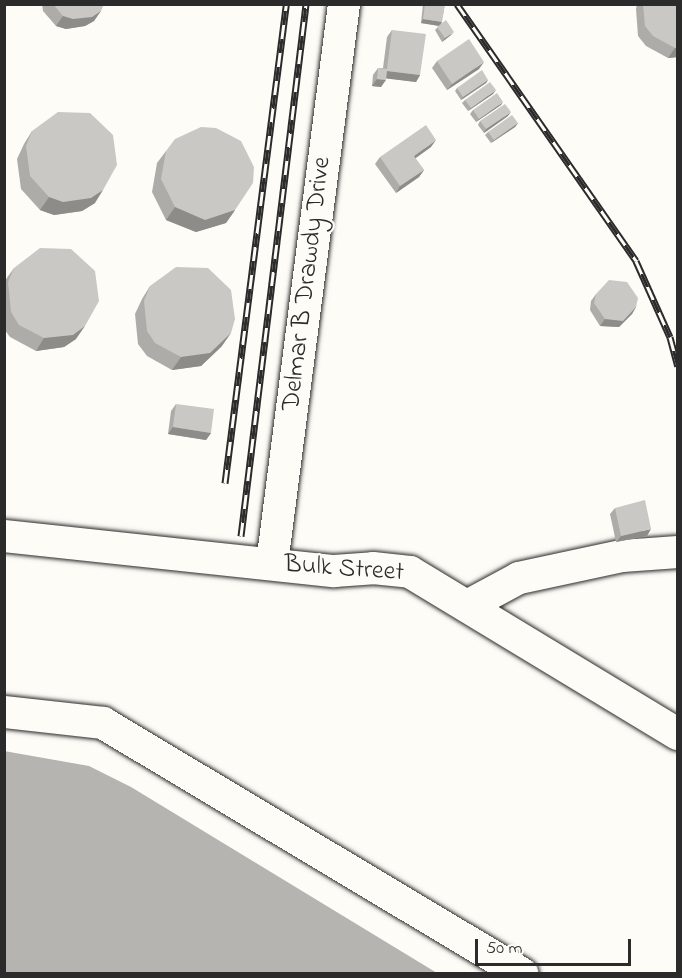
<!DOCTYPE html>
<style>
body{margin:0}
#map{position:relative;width:682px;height:978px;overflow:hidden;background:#fdfcf7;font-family:"Indie Flower",sans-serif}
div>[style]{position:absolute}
.water>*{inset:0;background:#b5b4b1}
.roads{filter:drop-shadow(0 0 2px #2b2b2b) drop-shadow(0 0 2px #2b2b2b)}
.minor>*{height:32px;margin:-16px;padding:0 16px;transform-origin:16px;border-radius:16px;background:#fdfcf7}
.rail>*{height:7px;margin-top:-3.5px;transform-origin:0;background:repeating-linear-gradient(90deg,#fdfcf7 0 14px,#2b2b2b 0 28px);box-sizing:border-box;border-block:2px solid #2b2b2b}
.wall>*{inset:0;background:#adaca9}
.shaded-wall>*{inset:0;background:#8d8c89}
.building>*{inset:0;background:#c9c8c4}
span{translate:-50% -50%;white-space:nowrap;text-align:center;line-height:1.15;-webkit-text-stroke:4.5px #fdfcf7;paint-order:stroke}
.street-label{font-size:26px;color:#2b2b2b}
.frame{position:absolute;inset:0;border:6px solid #2b2b2b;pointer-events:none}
.scale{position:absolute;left:475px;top:939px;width:156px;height:27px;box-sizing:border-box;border:3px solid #2b2b2b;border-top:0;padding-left:8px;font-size:18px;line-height:21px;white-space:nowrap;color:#2b2b2b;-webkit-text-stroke:4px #fdfcf7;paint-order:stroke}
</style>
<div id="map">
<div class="water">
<i style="clip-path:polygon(4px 751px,89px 766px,131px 787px,437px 973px,5px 973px)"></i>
</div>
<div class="roads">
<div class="minor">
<i style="left:4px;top:536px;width:332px;rotate:6.1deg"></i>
<i style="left:334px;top:571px;width:39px;rotate:-4deg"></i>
<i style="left:373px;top:568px;width:37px;rotate:6deg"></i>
<i style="left:410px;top:572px;width:313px;rotate:31.2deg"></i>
<i style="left:272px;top:564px;width:565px;rotate:-82.67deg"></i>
<i style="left:467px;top:606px;width:59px;rotate:-28.3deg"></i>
<i style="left:519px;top:578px;width:105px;rotate:-12.1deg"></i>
<i style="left:622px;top:556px;width:56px;rotate:-4.1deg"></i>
<i style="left:4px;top:712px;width:100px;rotate:6.3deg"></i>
<i style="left:103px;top:723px;width:489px;rotate:30.9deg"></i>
</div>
</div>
<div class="rail">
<i style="left:457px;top:4px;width:313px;rotate:55.1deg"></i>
<i style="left:636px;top:261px;width:83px;rotate:65.9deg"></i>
<i style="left:670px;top:337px;width:30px;rotate:75deg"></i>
<i style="left:225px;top:483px;width:483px;rotate:-82.7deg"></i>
<i style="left:241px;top:536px;width:536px;rotate:-83.03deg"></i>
</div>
<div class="wall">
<i style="clip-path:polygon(42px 4px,104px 4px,94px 21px,85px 26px,66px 29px,56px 26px,43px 11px)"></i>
<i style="clip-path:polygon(423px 4px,445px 4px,441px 24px,451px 35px,442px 42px,435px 30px,439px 26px,421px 23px)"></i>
<i style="clip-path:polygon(637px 4px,678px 4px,678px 57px,668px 58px,646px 46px,638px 36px,636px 9px)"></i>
<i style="clip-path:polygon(392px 30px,420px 75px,416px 82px,386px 78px,381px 87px,372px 86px,373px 75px,378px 68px,383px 68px,387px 37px)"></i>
<i style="clip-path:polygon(437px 61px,479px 69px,447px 90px,432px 68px)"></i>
<i style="clip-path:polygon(488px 80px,486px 83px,461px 100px,455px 91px,457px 88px)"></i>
<i style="clip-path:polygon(493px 94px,468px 111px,462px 103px,465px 100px)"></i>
<i style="clip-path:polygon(501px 105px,476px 122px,470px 114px,473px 110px)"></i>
<i style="clip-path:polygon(508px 116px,484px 133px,478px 125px,480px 121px)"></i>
<i style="clip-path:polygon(518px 123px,515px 127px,491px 143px,485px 135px,488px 132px)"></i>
<i style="clip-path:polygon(32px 131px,95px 203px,82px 211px,54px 215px,40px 210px,21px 189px,17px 159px,24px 144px)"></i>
<i style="clip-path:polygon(431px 147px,415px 158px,424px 170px,419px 177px,396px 193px,375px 164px,380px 157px)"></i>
<i style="clip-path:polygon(166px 151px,235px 210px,226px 223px,196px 232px,166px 220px,152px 192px,157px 163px)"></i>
<i style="clip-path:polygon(14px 268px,76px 339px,64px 347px,36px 351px,10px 337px,4px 329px,4px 282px)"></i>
<i style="clip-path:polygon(150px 286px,222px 346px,201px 366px,172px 370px,147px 356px,138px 344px,135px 314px,142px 299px)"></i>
<i style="clip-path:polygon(596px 294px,636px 307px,632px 314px,619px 327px,600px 326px,590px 310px,591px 301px)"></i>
<i style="clip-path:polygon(176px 404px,211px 433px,206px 440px,168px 434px,171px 411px)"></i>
<i style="clip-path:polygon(615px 508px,647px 536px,616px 542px,610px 514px)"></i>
</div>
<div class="shaded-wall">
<i style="clip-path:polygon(101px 11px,94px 21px,85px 26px,66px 29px,56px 26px,63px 16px)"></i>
<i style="clip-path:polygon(423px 19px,442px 22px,440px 26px,421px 23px)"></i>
<i style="clip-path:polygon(454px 32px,451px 35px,442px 42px,445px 38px)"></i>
<i style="clip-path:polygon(675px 48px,678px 48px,678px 57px,668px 58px)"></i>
<i style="clip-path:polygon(484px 62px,479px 69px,447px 90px,452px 84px)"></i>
<i style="clip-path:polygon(387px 71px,420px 75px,416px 82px,382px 78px)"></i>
<i style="clip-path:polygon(377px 79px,386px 80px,381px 87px,372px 86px)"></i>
<i style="clip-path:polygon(488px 80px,486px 83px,461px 100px,463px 97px)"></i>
<i style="clip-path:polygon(496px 90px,493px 94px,468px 111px,471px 108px)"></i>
<i style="clip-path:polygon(503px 102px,501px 105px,476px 122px,479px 119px)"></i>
<i style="clip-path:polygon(511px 112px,508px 116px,484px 133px,486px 129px)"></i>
<i style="clip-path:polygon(518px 123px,515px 127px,491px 143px,494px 140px)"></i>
<i style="clip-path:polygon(436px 140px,431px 147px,409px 163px,414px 156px)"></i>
<i style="clip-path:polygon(424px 170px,419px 177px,396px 193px,400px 186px)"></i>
<i style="clip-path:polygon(103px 190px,95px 203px,82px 211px,54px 215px,40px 210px,49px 197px)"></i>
<i style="clip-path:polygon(175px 207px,235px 210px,226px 223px,196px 232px,166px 220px)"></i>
<i style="clip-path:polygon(636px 307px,632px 314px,619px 327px,600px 326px,605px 319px)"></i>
<i style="clip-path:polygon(85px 326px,76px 339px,64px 347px,36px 351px,44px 338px)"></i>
<i style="clip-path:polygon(231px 333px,222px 346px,201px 366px,172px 370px,181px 357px)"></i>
<i style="clip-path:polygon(173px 427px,211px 433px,206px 440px,168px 434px)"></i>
<i style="clip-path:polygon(651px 529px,647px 536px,616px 542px,621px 536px)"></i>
</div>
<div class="building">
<i style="clip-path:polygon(53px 4px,104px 4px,101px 11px,92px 17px,73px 19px,63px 16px)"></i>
<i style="clip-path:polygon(425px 4px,445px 4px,442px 22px,423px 19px)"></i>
<i style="clip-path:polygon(643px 4px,678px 4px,678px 48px,675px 48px,653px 36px,645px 26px)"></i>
<i style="clip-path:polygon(446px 20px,454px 32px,445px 38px,437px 27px)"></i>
<i style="clip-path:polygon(392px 30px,426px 34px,420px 75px,387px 71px,386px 80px,377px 79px,378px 68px,387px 69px)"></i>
<i style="clip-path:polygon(469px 39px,484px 62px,452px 84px,437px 61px)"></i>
<i style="clip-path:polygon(482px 70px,488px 80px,463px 97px,457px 88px)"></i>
<i style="clip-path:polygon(490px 82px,496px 90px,471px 108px,465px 100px)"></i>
<i style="clip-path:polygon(497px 93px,503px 102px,479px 119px,473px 110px)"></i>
<i style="clip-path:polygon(505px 104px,511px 112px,486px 129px,480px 121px)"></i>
<i style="clip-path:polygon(58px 112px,90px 113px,113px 135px,117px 165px,103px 190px,91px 198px,63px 202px,49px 197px,30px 176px,26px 146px,32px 131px)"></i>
<i style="clip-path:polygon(512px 115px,518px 123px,494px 140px,488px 132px)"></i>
<i style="clip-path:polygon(426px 125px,436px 140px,414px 156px,424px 170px,400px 186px,380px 157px)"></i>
<i style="clip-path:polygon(201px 127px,216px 128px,241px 141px,254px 167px,253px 183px,235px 210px,205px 220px,175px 207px,161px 179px,166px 151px,175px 139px)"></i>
<i style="clip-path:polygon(40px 248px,71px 249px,95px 271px,99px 301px,85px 326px,73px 335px,44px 338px,19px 325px,11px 312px,8px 282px,14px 268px)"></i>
<i style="clip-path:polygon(176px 267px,208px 268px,231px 290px,235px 319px,231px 333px,210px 353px,181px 357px,155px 343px,147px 331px,144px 301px,150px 286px)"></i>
<i style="clip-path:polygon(609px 280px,627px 282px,638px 298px,636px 307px,623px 321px,605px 319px,594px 303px,596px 294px)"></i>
<i style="clip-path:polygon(176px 404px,214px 409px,211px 433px,173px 427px)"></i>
<i style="clip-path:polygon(645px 500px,651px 529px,621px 536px,615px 508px)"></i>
</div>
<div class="street-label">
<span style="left:308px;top:284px;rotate:-83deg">Delmar B Drawdy Drive</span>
<span style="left:344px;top:570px;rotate:4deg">Bulk Street</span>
</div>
<div class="frame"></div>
<div class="scale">50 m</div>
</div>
